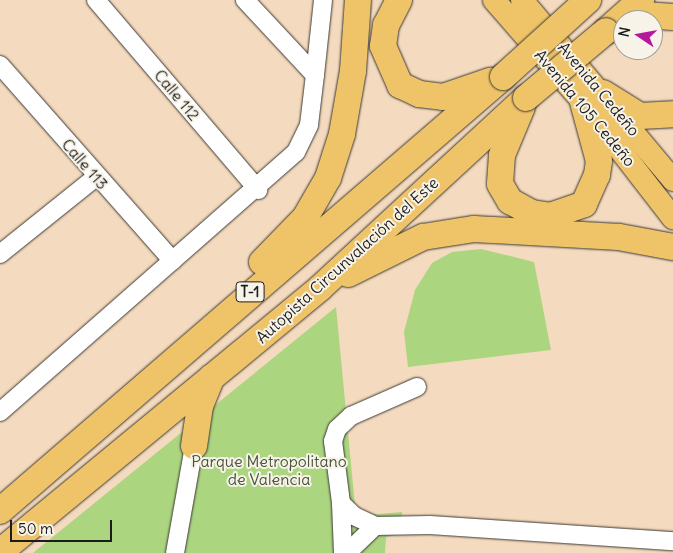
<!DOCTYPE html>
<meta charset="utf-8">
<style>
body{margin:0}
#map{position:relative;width:673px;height:553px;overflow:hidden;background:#f4dabe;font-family:Delius,sans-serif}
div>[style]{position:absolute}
.green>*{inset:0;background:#acd580}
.roads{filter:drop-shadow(0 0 1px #3c3834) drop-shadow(0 0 1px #3c3834)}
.minor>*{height:18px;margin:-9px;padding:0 9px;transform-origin:9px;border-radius:9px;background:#fff}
.major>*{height:22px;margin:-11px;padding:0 11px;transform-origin:11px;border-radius:11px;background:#efc469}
.highway>*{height:26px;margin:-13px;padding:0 13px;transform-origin:13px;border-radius:13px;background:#efc469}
.bridges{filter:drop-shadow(0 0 1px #3c3834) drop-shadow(0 0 1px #3c3834)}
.highway-bridge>*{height:26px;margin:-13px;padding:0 13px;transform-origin:13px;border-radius:13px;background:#efc469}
span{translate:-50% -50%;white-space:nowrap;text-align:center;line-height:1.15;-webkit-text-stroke:4px #f7f3e8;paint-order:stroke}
.shield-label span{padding:1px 4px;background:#f7f3e8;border:1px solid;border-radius:4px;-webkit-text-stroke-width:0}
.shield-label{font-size:15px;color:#1c1c1c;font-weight:700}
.street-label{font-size:16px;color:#1c1c1c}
.park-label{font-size:16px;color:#47543a}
.north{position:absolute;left:613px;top:10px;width:50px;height:50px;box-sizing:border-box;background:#f7f3e8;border:1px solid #9f9d96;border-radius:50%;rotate:282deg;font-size:14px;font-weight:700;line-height:20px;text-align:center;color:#1c1c1c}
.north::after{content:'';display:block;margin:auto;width:18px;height:22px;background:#b5179e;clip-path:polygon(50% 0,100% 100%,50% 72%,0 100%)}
.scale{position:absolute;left:10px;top:520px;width:102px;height:22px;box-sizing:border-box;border:2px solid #1c1c1c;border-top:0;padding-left:6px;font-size:15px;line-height:18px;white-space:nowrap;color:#1c1c1c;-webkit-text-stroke:4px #f7f3e8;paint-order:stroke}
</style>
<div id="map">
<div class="green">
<i style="clip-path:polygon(481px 249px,534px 262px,551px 350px,408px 367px,404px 332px,415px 290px,432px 263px,452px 252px)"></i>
<i style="clip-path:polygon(336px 307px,356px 516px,402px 512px,401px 534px,386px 537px,385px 553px,33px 553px)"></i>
</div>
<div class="roads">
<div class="minor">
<i style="left:96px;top:0;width:250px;rotate:49.5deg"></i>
<i style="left:0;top:65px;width:261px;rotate:48.6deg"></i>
<i style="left:315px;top:75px;width:75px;rotate:-83.9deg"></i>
<i style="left:0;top:254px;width:123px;rotate:-38.7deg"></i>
<i style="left:417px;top:387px;width:72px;rotate:156.3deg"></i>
<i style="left:351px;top:416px;width:19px;rotate:137deg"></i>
<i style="left:337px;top:429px;width:13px;rotate:108deg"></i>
<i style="left:333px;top:441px;width:63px;rotate:82.6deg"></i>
<i style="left:341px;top:503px;width:18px;rotate:45deg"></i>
<i style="left:354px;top:516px;width:23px;rotate:25deg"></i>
<i style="left:375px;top:526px;width:55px;rotate:-1deg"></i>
<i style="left:430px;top:525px;width:244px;rotate:3.8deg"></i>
<i style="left:0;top:412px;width:394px;rotate:-41.3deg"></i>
<i style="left:296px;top:152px;width:30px;rotate:-64deg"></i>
<i style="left:309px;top:125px;width:50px;rotate:-83.2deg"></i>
<i style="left:315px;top:75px;width:103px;rotate:-133deg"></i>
<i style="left:341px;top:503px;width:50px;rotate:87.7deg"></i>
<i style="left:175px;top:553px;width:109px;rotate:-79.9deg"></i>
<i style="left:347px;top:553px;width:39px;rotate:-44deg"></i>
</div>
<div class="major">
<i style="left:494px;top:0;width:135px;rotate:48.9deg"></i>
<i style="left:583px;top:102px;width:147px;rotate:52.2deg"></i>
<i style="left:522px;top:0;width:235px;rotate:50deg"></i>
</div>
<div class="highway">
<i style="left:399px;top:0;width:28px;rotate:117deg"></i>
<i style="left:386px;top:25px;width:21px;rotate:98deg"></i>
<i style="left:383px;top:46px;width:43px;rotate:66.4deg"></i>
<i style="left:400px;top:85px;width:21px;rotate:25deg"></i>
<i style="left:419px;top:94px;width:24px;rotate:7deg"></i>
<i style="left:443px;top:97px;width:50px;rotate:-18.8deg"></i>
<i style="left:631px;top:20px;width:14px;rotate:-21deg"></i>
<i style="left:644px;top:15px;width:29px;rotate:4deg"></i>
<i style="left:606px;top:31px;width:47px;rotate:-41.5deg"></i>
<i style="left:603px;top:93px;width:44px;rotate:31.9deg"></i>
<i style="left:640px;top:116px;width:33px;rotate:-3deg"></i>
<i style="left:522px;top:107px;width:52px;rotate:112.6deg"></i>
<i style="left:502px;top:155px;width:29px;rotate:94deg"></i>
<i style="left:500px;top:184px;width:20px;rotate:60deg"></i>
<i style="left:510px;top:201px;width:25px;rotate:29deg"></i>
<i style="left:532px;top:213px;width:18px;rotate:9deg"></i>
<i style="left:550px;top:216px;width:36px;rotate:-19deg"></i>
<i style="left:584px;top:204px;width:32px;rotate:-66deg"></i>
<i style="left:597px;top:175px;width:14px;rotate:-82deg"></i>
<i style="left:599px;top:161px;width:61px;rotate:-105.2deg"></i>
<i style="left:262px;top:262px;width:62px;rotate:-45.7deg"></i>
<i style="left:305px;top:218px;width:46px;rotate:-60.1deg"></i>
<i style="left:328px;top:178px;width:46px;rotate:-72.3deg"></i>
<i style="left:342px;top:134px;width:64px;rotate:-80.1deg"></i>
<i style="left:353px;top:71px;width:71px;rotate:-86deg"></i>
<i style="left:348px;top:274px;width:84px;rotate:-26.3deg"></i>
<i style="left:423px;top:237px;width:52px;rotate:-8.9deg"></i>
<i style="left:474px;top:229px;width:145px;rotate:3.2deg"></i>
<i style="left:619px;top:237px;width:55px;rotate:10.5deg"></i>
<i style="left:194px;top:446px;width:40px;rotate:-81.5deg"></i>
<i style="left:200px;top:406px;width:31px;rotate:-68deg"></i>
<i style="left:0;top:511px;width:664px;rotate:-40.79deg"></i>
<i style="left:0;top:552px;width:415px;rotate:-39.5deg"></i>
<i style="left:320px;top:288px;width:280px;rotate:-42.7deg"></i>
</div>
</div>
<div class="bridges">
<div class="highway-bridge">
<i style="left:503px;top:77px;width:115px;rotate:-42.2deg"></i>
<i style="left:526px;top:98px;width:104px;rotate:-39.9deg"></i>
</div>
</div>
<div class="shield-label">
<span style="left:250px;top:292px">T-1</span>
</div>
<div class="street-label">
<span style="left:599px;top:89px;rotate:50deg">Avenida Cedeño</span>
<span style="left:177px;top:95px;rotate:50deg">Calle 112</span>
<span style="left:585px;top:108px;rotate:50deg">Avenida 105 Cedeño</span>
<span style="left:85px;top:164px;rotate:49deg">Calle 113</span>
<span style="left:347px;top:260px;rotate:-42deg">Autopista Circunvalación del Este</span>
</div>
<div class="park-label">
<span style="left:269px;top:470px">Parque Metropolitano<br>de Valencia</span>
</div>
<div class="north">N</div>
<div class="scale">50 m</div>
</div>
